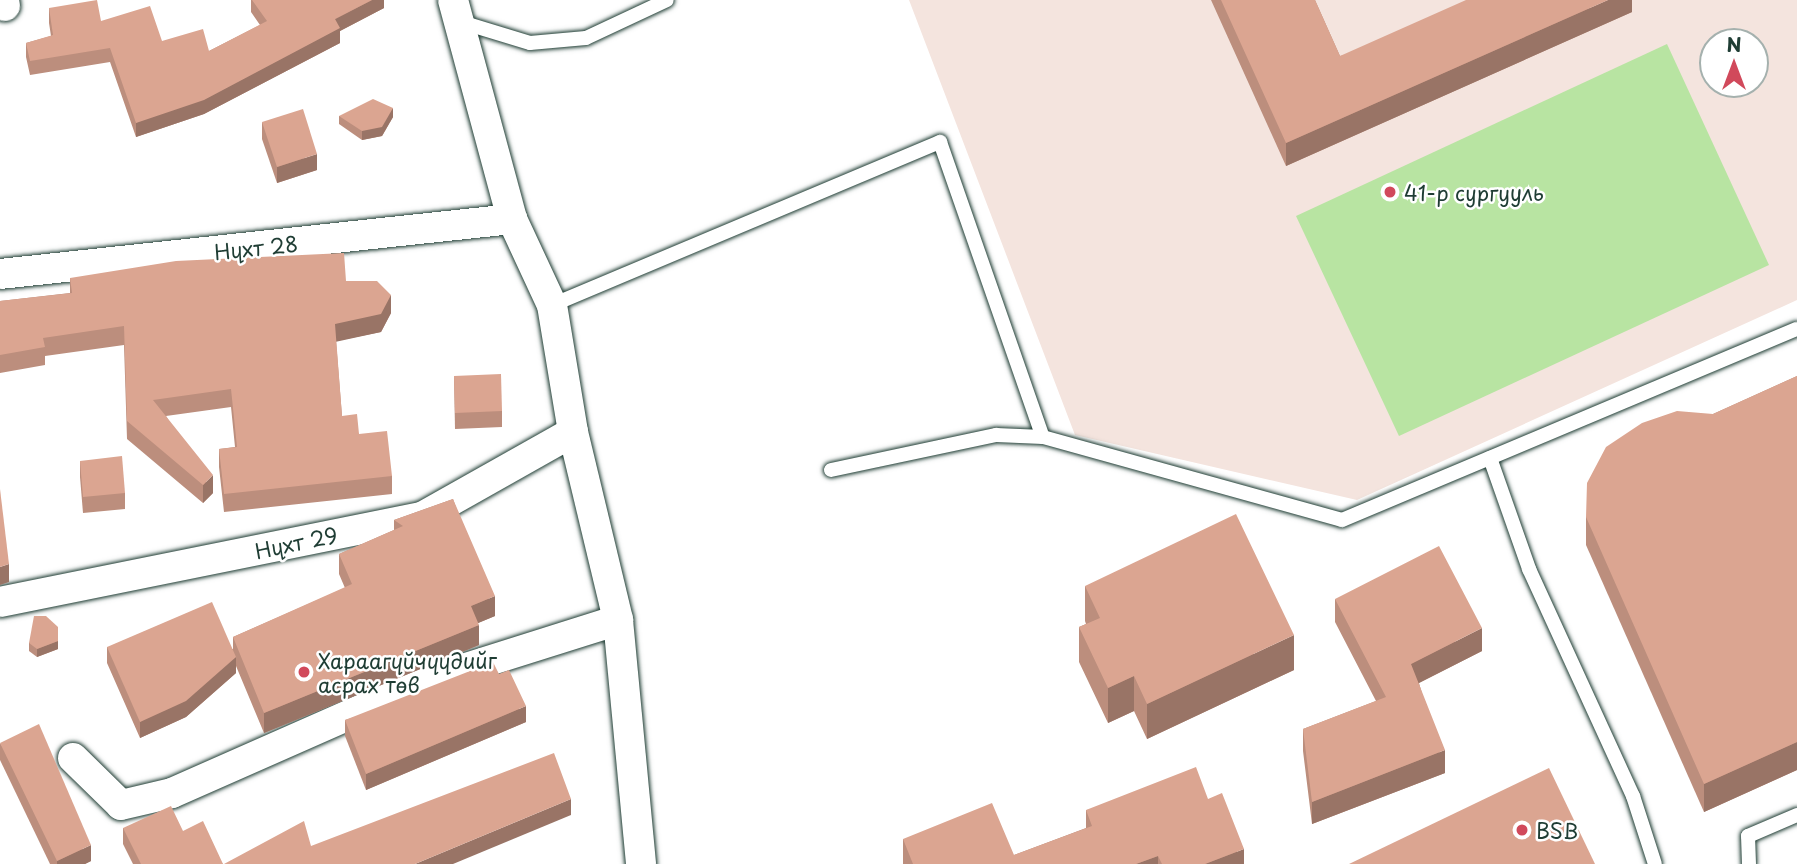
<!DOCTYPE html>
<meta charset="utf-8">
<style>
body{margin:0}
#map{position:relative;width:1797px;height:864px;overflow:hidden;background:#fff;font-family:"Playpen Sans",sans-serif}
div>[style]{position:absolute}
.built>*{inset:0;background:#f4e4de}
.green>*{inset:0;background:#b8e4a2}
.roads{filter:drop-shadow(0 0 2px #1f3d34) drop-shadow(0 0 2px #1f3d34)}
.lane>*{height:14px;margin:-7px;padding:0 7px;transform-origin:7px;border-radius:7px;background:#fff}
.street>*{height:30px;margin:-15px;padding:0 15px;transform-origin:15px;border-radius:15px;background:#fff}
.wall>*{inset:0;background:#bc8e7d}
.shaded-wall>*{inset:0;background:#997466}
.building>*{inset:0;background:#dba591}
.dots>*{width:19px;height:19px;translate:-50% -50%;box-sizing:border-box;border:4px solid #fff;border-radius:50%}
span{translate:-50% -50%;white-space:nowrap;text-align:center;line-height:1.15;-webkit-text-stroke:5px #fff;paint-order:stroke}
.poi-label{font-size:21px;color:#1f3d34}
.left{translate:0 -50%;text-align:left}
.street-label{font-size:21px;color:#1f3d34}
.north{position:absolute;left:1699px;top:28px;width:70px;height:70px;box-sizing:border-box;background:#fff;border:2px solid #a5b1ae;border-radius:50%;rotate:0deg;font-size:19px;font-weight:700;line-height:28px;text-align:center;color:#1f3d34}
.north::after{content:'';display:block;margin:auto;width:24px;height:32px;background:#d1495b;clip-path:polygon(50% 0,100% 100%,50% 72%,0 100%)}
</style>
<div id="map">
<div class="built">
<i style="clip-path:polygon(evenodd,909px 0,1797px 0,1797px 300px,1357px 500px,1075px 435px,909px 0,1713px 42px,1755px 42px,1755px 84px,1713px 84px,1713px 42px)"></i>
</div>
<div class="green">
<i style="clip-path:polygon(1667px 44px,1769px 265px,1399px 436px,1296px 216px)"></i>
</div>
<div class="roads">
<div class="lane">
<i style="left:461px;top:22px;width:72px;rotate:16.9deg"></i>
<i style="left:530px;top:43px;width:56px;rotate:-5.1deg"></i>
<i style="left:586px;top:38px;width:89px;rotate:-25.1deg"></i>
<i style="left:552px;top:305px;width:421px;rotate:-22.8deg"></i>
<i style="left:940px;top:142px;width:312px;rotate:70.8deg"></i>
<i style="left:1490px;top:458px;width:118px;rotate:70.6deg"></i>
<i style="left:1529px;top:569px;width:250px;rotate:65.4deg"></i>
<i style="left:1633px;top:796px;width:71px;rotate:72.1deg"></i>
<i style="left:831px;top:470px;width:169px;rotate:-12deg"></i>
<i style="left:996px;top:435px;width:47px;rotate:2.4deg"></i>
<i style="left:1043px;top:437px;width:310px;rotate:15.5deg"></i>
<i style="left:1342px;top:520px;width:493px;rotate:-22.8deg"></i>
<i style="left:1749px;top:864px;width:28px;rotate:-92deg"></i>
<i style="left:1748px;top:836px;width:53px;rotate:-23.2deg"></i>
</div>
<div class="street">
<i style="left:4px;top:0;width:6px;rotate:81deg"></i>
<i style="left:453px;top:0;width:227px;rotate:74.9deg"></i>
<i style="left:512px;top:219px;width:95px;rotate:65.1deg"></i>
<i style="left:552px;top:305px;width:129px;rotate:80.6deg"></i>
<i style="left:573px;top:432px;width:193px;rotate:76.5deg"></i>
<i style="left:618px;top:620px;width:245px;rotate:84.6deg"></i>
<i style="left:0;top:274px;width:515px;rotate:-6.13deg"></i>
<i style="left:0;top:602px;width:430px;rotate:-11.4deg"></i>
<i style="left:422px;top:517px;width:173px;rotate:-29.4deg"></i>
<i style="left:73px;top:758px;width:67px;rotate:44.4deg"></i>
<i style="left:121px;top:805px;width:52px;rotate:-13.2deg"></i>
<i style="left:172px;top:793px;width:280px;rotate:-23.8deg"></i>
<i style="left:428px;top:680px;width:199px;rotate:-17.5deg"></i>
</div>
</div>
<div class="wall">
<i style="clip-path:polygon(251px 0,384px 0,384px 8px,340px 31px,340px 43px,204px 114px,136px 137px,110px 62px,30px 75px,26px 57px,26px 43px,51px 36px,49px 23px,49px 8px,101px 21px,162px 41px,209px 51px,260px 25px,251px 12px)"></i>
<i style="clip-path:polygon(1211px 0,1315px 0,1340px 56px,1632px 0,1632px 12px,1286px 166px)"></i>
<i style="clip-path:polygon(339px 116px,393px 117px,382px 136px,362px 140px,339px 124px)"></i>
<i style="clip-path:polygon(262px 122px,317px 170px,277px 183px,262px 139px)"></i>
<i style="clip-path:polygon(70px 278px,346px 281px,391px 313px,381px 332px,336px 341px,342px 416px,359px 434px,392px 476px,392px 494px,224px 512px,219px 467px,219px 449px,235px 447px,231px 407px,166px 416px,213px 493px,203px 503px,127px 439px,124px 345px,45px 356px,45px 365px,0 373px,0 301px,70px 293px)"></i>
<i style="clip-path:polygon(454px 376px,502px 411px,502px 427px,455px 429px)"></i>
<i style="clip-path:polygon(1797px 376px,1797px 770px,1704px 812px,1586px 545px,1586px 517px,1713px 414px)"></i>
<i style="clip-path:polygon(80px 461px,125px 493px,125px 509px,83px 513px,80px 477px)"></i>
<i style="clip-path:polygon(453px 499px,495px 616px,478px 623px,479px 645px,264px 733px,236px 666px,236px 673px,186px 717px,140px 738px,107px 663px,107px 647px,233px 649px,233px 637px,345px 588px,339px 574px,339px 554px,394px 530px,394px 520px)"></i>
<i style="clip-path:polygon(1085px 586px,1294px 670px,1147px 739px,1134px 711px,1108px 723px,1079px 662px,1079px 627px,1086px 624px,1085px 621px)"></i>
<i style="clip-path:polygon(1335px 599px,1482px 651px,1419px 683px,1445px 773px,1312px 824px,1303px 751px,1303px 729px,1376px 701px,1335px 622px)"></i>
<i style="clip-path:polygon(58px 627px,58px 649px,37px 657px,29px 651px,29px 643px)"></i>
<i style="clip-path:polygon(499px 674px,526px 722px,366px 790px,345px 736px,345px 720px)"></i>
<i style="clip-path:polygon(0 743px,91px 861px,85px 864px,50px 864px,0 760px)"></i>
<i style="clip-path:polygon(1208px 799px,1244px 864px,903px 864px,903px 839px,1014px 855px,1086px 828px,1086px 810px)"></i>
<i style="clip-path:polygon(123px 828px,183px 831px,223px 864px,133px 864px,123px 844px)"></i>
</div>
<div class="shaded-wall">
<i style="clip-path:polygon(372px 0,384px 0,384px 8px,340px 31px,340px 43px,204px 114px,136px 137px,136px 123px)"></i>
<i style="clip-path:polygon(1608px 0,1632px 0,1632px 12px,1286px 166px,1286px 143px)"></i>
<i style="clip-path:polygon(393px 108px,393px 117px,382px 136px,362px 140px,362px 131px)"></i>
<i style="clip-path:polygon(317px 154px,317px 170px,277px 183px,277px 167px)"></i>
<i style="clip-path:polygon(391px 295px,391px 313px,381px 332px,335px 342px,335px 324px)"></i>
<i style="clip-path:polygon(213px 475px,213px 493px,203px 503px,203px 485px)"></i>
<i style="clip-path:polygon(9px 564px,9px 582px,0 585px,0 567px)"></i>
<i style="clip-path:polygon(495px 596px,495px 616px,471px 626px,471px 606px)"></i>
<i style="clip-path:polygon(479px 625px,479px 645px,264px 733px,264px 713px)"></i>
<i style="clip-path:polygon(1482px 628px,1482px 651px,1411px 687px,1411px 664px)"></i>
<i style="clip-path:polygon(1294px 635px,1294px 670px,1147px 739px,1147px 704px)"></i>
<i style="clip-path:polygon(58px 641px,58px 649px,37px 657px,37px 649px)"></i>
<i style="clip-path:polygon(236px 657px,236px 673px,186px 717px,140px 738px,140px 722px)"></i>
<i style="clip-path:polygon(1134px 676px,1134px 711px,1108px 723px,1108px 688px)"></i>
<i style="clip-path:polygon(526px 706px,526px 722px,366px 790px,366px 774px)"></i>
<i style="clip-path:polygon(1797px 742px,1797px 770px,1704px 812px,1704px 784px)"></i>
<i style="clip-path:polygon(1445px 750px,1445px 773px,1312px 824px,1312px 802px)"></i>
<i style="clip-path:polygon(571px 799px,571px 815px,453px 864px,415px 864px)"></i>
<i style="clip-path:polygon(91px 845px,91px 861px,85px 864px,57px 864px,57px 861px)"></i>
<i style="clip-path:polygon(1244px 849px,1244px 864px,1205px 864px)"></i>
<i style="clip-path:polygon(1158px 856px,1158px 864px,1136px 864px)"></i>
</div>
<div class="building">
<i style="clip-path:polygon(97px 0,101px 21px,150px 6px,162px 41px,203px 29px,209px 51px,267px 21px,252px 0,372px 0,335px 19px,340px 28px,204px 100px,136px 123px,110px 48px,30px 61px,26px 43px,53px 35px,49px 8px)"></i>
<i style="clip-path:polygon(1221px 0,1315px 0,1340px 56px,1466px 0,1608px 0,1286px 143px)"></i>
<i style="clip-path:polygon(373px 99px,393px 108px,382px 127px,362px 131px,339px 116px)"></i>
<i style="clip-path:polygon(303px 109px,317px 154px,277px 167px,262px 122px)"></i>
<i style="clip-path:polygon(344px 253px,346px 281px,377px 281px,391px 295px,381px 314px,335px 324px,342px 416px,357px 414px,359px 434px,387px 431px,392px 476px,224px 494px,219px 449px,237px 447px,231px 389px,153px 400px,213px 475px,203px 485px,127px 421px,124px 326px,43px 338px,45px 347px,0 355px,0 301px,72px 293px,70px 278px,176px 261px)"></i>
<i style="clip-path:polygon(501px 374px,502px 411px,455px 413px,454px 376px)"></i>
<i style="clip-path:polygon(1797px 376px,1797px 742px,1704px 784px,1586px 517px,1587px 483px,1606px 447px,1642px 423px,1677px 411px,1713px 414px)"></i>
<i style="clip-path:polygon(122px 456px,125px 493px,83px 497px,80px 461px)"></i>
<i style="clip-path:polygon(0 489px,9px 564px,0 567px)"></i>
<i style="clip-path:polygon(453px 499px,495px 596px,471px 606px,479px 625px,264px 713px,233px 637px,352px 584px,339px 554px,403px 526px,394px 520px)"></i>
<i style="clip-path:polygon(1236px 514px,1294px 635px,1147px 704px,1134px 676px,1108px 688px,1079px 627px,1100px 618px,1085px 586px)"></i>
<i style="clip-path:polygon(1439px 546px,1482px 628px,1411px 664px,1445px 750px,1312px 802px,1303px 729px,1386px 697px,1335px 599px)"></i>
<i style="clip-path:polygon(212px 602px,236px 657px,186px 701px,140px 722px,107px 647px)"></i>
<i style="clip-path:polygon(34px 616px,46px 616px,58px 627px,58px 641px,37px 649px,29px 643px)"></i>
<i style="clip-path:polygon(493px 662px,499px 674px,509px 670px,526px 706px,366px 774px,345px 720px)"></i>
<i style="clip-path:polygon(39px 724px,91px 845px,57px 861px,0 743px)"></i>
<i style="clip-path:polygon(554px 753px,571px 799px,415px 864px,224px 864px,304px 821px,311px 846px)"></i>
<i style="clip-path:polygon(1196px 767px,1208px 799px,1222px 793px,1244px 849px,1205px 864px,1162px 864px,1158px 856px,1136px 864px,913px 864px,903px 839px,992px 803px,1014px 855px,1092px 826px,1086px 810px)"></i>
<i style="clip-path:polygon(1549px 768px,1595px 864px,1349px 864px)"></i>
<i style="clip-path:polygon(171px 806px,183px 831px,203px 821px,223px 864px,141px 864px,123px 828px)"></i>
</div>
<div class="dots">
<i style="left:1390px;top:192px;background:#d1495b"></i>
<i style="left:304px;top:672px;background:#d1495b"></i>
<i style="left:1522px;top:830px;background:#d1495b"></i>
</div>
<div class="poi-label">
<span class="left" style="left:1404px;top:192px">41-р сургууль</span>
<span class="left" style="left:318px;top:672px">Хараагүйчүүдийг<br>асрах төв</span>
<span class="left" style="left:1536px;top:830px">BSB</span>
</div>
<div class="street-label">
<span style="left:256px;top:247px;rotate:-6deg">Нүхт 28</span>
<span style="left:296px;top:542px;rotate:-12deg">Нүхт 29</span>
</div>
<div class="north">N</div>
</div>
